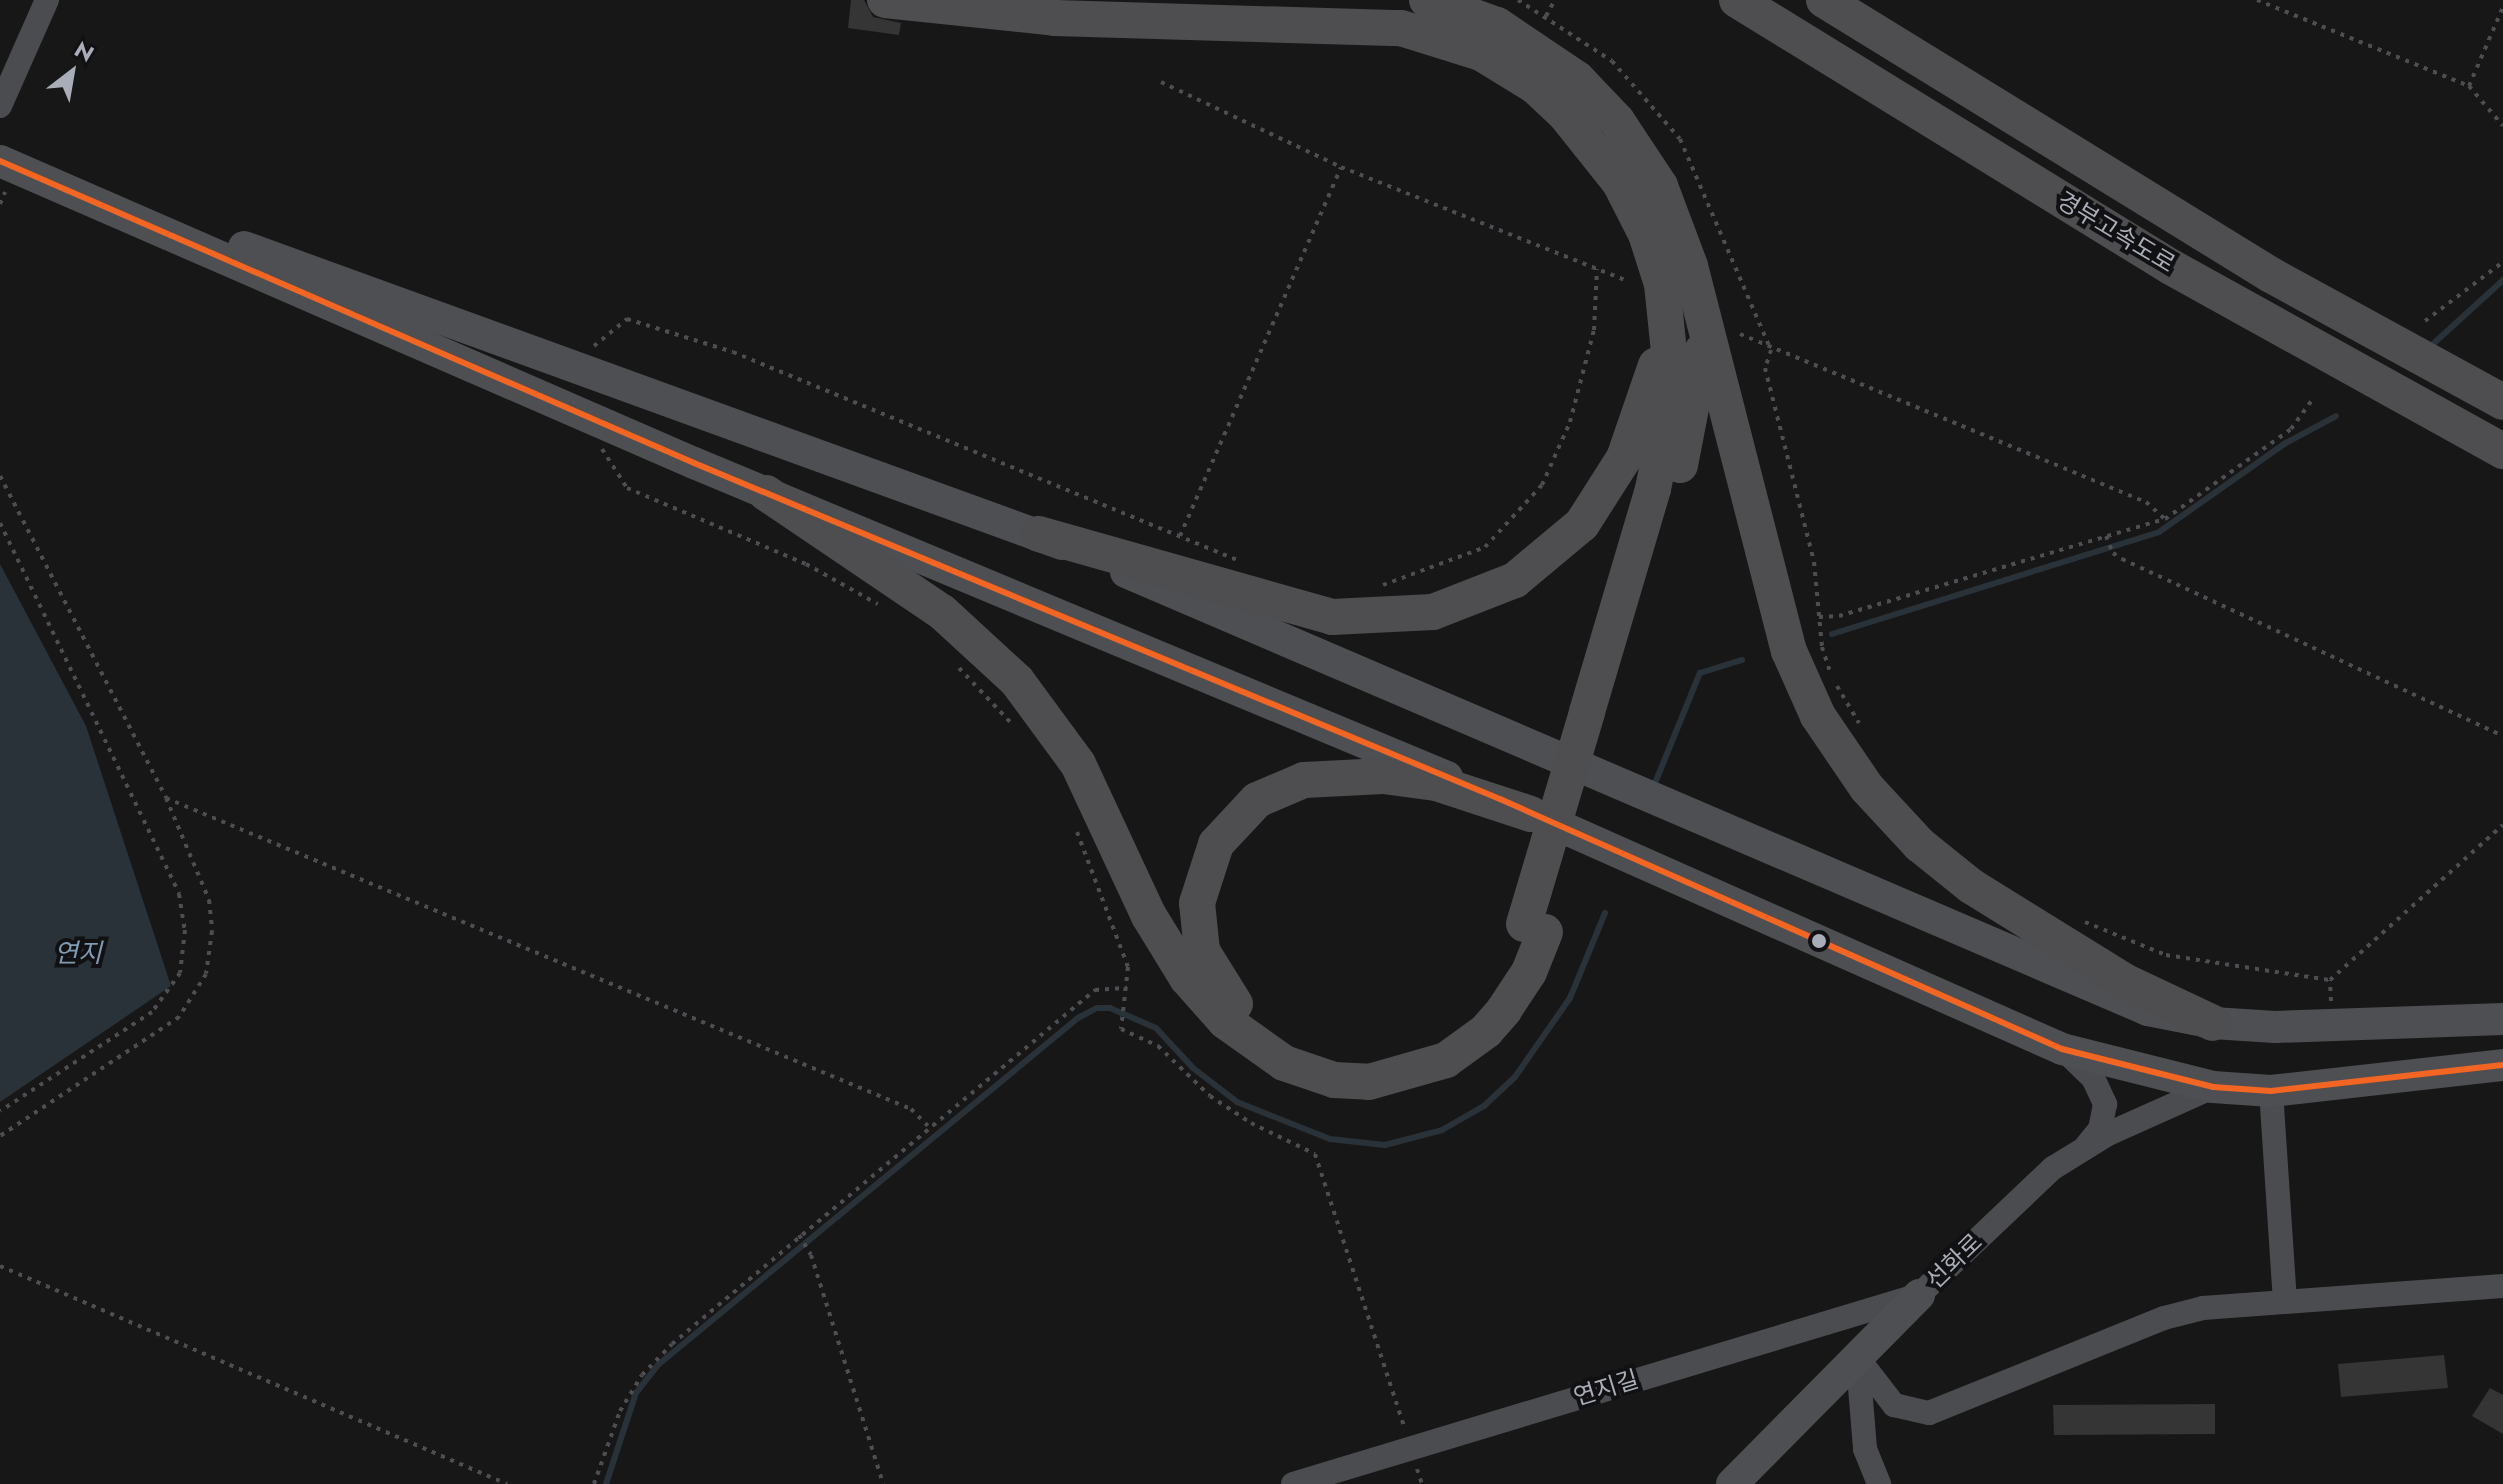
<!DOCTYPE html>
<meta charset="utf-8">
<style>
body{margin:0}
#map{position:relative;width:2503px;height:1484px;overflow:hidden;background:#171717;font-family:Jost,"Noto Sans KR",sans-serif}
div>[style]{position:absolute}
.water>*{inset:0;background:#2a3239}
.stream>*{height:6px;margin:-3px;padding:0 3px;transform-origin:3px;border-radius:3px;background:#2a3239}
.building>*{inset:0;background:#353536}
.path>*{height:4px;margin-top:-2px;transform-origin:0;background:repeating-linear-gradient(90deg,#4d4e52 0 4px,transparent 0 10px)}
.minor>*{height:24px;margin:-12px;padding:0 12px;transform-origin:12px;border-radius:12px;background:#4b4c50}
.major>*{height:32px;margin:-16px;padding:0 16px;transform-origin:16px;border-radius:16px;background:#4d4f52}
.highway>*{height:36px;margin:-18px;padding:0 18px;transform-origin:18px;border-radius:18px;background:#4e4e51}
.highway-bridge>*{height:36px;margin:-18px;padding:0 18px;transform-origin:18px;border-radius:18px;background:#4e4e51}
.bus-1>*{height:6px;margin:-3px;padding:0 3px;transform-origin:3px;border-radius:3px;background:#f26522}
.dots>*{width:22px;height:22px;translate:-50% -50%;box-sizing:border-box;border:4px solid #111113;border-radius:50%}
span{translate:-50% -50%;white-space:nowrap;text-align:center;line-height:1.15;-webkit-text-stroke:8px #111113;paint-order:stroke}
.street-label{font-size:24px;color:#a8adb8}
.water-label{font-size:26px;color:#7f9bb3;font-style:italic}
.north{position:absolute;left:32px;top:32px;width:80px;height:80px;-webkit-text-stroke:6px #111113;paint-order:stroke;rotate:31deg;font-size:22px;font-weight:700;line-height:32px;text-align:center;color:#a8adb8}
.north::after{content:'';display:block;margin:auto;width:28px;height:36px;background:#a8adb8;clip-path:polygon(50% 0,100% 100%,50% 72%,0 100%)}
</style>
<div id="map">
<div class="water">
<i style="clip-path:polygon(0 564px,86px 726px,171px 986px,0 1102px)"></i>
</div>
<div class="stream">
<i style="left:2433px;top:344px;width:95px;rotate:-42.4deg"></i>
<i style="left:1832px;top:634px;width:343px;rotate:-17.3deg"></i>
<i style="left:2159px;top:532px;width:153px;rotate:-35.1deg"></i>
<i style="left:2284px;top:444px;width:59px;rotate:-28.3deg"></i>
<i style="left:1655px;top:783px;width:119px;rotate:-67.8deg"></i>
<i style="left:1700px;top:673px;width:44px;rotate:-17.2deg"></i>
<i style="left:606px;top:1484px;width:96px;rotate:-71.8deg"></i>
<i style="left:636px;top:1393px;width:37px;rotate:-52deg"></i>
<i style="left:659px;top:1364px;width:543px;rotate:-39.55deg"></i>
<i style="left:1078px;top:1018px;width:21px;rotate:-28deg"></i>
<i style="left:1097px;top:1008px;width:13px"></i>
<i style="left:1110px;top:1008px;width:50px;rotate:23.5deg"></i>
<i style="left:1156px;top:1028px;width:54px;rotate:47.2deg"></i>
<i style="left:1193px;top:1068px;width:56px;rotate:37.7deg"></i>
<i style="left:1237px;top:1102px;width:100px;rotate:21.7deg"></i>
<i style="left:1330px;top:1139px;width:55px;rotate:6.2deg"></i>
<i style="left:1385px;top:1145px;width:59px;rotate:-14.7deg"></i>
<i style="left:1442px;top:1130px;width:48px;rotate:-29.7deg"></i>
<i style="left:1484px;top:1106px;width:42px;rotate:-43.1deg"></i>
<i style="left:1515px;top:1077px;width:96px;rotate:-55.2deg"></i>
<i style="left:1570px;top:998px;width:92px;rotate:-67.6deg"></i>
</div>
<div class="building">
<i style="clip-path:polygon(851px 0,864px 0,873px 17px,901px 23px,899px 35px,848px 28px)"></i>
<i style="clip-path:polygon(2444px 1355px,2448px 1388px,2341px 1397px,2338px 1364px)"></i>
<i style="clip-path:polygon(2490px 1388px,2503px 1395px,2503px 1434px,2472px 1416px)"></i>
<i style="clip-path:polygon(2215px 1404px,2215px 1434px,2054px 1435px,2053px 1405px)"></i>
</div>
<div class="path">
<i style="left:1518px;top:0;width:112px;rotate:33deg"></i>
<i style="left:1612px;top:61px;width:103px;rotate:48.9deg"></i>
<i style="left:1680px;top:139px;width:230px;rotate:66.7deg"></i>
<i style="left:1771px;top:350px;width:19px;rotate:108deg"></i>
<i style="left:1765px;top:368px;width:200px;rotate:75.8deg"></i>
<i style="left:1814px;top:562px;width:85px;rotate:84.6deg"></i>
<i style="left:1822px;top:647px;width:25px;rotate:72deg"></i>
<i style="left:2257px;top:0;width:229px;rotate:22.1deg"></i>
<i style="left:2469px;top:86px;width:52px;rotate:49.6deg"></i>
<i style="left:1546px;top:16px;width:18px;rotate:-61deg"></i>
<i style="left:1161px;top:82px;width:199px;rotate:25.3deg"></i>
<i style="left:1341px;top:167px;width:308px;rotate:21.7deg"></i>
<i style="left:2469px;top:86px;width:86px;rotate:-66.7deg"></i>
<i style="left:0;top:204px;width:13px;rotate:-67deg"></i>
<i style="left:2425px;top:321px;width:98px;rotate:-37.1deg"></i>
<i style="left:1740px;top:334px;width:439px;rotate:22.5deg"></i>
<i style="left:2146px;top:502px;width:25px;rotate:42deg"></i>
<i style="left:594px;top:346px;width:43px;rotate:-39.3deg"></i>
<i style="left:627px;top:319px;width:111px;rotate:17.3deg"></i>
<i style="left:733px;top:352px;width:545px;rotate:22.43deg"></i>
<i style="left:602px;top:449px;width:46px;rotate:57.3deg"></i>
<i style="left:627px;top:488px;width:194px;rotate:23deg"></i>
<i style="left:806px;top:564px;width:82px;rotate:29.1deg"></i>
<i style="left:0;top:476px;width:362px;rotate:62.7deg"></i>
<i style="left:166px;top:798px;width:111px;rotate:67.1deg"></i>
<i style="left:209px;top:900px;width:31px;rotate:84deg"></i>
<i style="left:212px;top:931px;width:43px;rotate:97.9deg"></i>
<i style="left:206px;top:974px;width:51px;rotate:122.1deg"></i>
<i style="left:179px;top:1017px;width:215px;rotate:146.4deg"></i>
<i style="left:0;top:523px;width:412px;rotate:64.2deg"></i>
<i style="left:179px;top:894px;width:36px;rotate:81deg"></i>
<i style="left:185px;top:930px;width:43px;rotate:96.6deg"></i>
<i style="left:180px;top:973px;width:48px;rotate:125.7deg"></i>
<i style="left:152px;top:1012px;width:181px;rotate:146.9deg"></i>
<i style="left:1180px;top:536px;width:402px;rotate:-66.4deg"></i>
<i style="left:2106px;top:536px;width:18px;rotate:68deg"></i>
<i style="left:2113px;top:553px;width:11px;rotate:34deg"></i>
<i style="left:2122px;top:559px;width:420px;rotate:24.9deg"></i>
<i style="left:1383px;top:585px;width:109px;rotate:-20.4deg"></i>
<i style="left:1485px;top:547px;width:84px;rotate:-47.4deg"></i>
<i style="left:1542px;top:485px;width:69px;rotate:-66deg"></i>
<i style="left:1570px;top:422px;width:95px;rotate:-75.4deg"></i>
<i style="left:1594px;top:330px;width:61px;rotate:-87.2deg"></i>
<i style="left:1819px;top:617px;width:20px;rotate:-3deg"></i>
<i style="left:1839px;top:616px;width:340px;rotate:-16.6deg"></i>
<i style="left:2165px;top:519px;width:155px;rotate:-35.5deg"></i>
<i style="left:2291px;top:429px;width:34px;rotate:-54deg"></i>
<i style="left:959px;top:668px;width:80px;rotate:46.5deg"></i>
<i style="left:1837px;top:686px;width:43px;rotate:59.3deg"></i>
<i style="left:166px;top:798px;width:807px;rotate:22.66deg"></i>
<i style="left:911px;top:1109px;width:25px;rotate:45deg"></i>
<i style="left:1077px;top:832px;width:144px;rotate:69.3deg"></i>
<i style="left:1128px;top:967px;width:62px;rotate:96.4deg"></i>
<i style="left:1121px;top:1029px;width:41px;rotate:24.7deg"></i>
<i style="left:1158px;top:1046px;width:72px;rotate:43.9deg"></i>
<i style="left:1210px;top:1096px;width:49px;rotate:33.4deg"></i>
<i style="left:1251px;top:1123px;width:71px;rotate:25.8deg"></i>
<i style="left:1315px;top:1154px;width:290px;rotate:71.9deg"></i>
<i style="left:2085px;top:922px;width:87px;rotate:22.2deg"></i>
<i style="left:2166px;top:955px;width:166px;rotate:8.7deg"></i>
<i style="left:2331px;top:1001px;width:21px;rotate:-93deg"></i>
<i style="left:2330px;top:980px;width:232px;rotate:-41.9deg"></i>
<i style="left:799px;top:1235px;width:23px;rotate:59deg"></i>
<i style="left:811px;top:1255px;width:240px;rotate:72.5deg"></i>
<i style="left:0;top:1266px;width:552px;rotate:23.27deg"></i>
<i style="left:1417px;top:1469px;width:16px;rotate:72deg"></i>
<i style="left:594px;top:1484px;width:77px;rotate:-70.4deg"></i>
<i style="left:620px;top:1411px;width:42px;rotate:-58.6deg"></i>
<i style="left:642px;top:1375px;width:43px;rotate:-45.9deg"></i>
<i style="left:672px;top:1344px;width:552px;rotate:-39.93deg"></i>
<i style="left:1095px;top:990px;width:32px;rotate:-4deg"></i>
</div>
<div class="minor">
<i style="left:0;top:106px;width:116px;rotate:-66.1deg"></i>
<i style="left:2064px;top:1050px;width:40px;rotate:44deg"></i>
<i style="left:2093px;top:1078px;width:29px;rotate:65deg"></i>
<i style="left:2105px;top:1104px;width:25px;rotate:101deg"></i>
<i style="left:2100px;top:1129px;width:21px;rotate:129deg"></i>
<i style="left:2271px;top:1091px;width:211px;rotate:86.2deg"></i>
<i style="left:1857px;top:1357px;width:61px;rotate:52.4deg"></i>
<i style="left:1894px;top:1405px;width:36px;rotate:13deg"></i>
<i style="left:1929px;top:1413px;width:253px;rotate:-22deg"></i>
<i style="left:2164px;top:1318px;width:40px;rotate:-14.4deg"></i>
<i style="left:2203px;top:1308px;width:301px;rotate:-4.2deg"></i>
<i style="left:1858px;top:1363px;width:86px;rotate:85.3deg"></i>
<i style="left:1865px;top:1449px;width:38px;rotate:68deg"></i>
<i style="left:1293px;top:1484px;width:654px;rotate:-16.8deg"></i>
<i style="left:1919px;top:1295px;width:185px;rotate:-43.5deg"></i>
<i style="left:2053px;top:1168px;width:65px;rotate:-31.7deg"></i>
<i style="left:2108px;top:1134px;width:115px;rotate:-24.1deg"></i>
</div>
<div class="major">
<i style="left:0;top:161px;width:757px;rotate:23.52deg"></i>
<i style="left:694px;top:463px;width:816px;rotate:22.64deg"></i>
<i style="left:244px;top:247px;width:870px;rotate:19.95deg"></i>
<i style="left:1126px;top:572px;width:1112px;rotate:23.2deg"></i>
<i style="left:2148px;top:1010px;width:66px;rotate:11.3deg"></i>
<i style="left:2213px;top:1023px;width:62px;rotate:3.7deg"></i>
<i style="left:2275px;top:1027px;width:228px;rotate:-2deg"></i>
<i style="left:1530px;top:813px;width:582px;rotate:23.92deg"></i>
<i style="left:2062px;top:1049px;width:156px;rotate:14.1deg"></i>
<i style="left:2213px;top:1087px;width:58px;rotate:3.9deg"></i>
<i style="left:2271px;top:1091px;width:233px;rotate:-6.4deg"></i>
<i style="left:1732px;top:1484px;width:266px;rotate:-45.3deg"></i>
</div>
<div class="highway">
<i style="left:885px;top:0;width:171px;rotate:6deg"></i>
<i style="left:1055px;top:18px;width:346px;rotate:1.7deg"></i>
<i style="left:1401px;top:28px;width:84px;rotate:17.4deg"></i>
<i style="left:1481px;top:53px;width:63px;rotate:31.4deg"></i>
<i style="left:1535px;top:86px;width:41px;rotate:43deg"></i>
<i style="left:1565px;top:114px;width:88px;rotate:51.4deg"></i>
<i style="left:1620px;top:183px;width:57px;rotate:63deg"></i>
<i style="left:1646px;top:234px;width:52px;rotate:72.3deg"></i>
<i style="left:1662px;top:284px;width:78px;rotate:84.1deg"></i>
<i style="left:1670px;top:362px;width:63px;rotate:93.6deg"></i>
<i style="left:1666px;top:425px;width:65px;rotate:101.5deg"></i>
<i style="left:1653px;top:489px;width:233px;rotate:106.5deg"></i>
<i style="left:1427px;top:0;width:74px;rotate:19.7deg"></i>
<i style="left:1497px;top:25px;width:97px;rotate:34deg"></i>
<i style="left:1577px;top:79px;width:58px;rotate:46.4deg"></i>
<i style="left:1617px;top:121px;width:78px;rotate:56.5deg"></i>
<i style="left:1660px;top:186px;width:85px;rotate:69.4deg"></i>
<i style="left:1690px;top:266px;width:398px;rotate:75.6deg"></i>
<i style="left:1789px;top:651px;width:71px;rotate:66deg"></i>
<i style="left:1818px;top:716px;width:87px;rotate:55.8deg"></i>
<i style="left:1867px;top:788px;width:78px;rotate:47.1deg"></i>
<i style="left:1920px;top:845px;width:65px;rotate:38.8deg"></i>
<i style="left:1971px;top:886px;width:180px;rotate:31.8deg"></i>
<i style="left:2124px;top:981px;width:98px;rotate:25.3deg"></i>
<i style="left:1737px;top:0;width:510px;rotate:31.6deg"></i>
<i style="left:2171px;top:267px;width:380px;rotate:29deg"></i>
<i style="left:1824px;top:0;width:525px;rotate:31.6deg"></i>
<i style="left:2271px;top:275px;width:264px;rotate:28.7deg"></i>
<i style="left:1680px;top:465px;width:116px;rotate:-79.1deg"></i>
<i style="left:766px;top:493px;width:212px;rotate:34.1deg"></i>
<i style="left:942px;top:612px;width:102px;rotate:42.6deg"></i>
<i style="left:1017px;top:681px;width:103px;rotate:53.7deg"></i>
<i style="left:1078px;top:764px;width:168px;rotate:65deg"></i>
<i style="left:1149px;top:916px;width:73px;rotate:58.5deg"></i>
<i style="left:1187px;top:978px;width:57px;rotate:48.5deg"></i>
<i style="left:1225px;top:1021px;width:72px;rotate:35.4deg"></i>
<i style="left:1284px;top:1063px;width:53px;rotate:18.8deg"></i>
<i style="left:1334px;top:1080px;width:35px;rotate:3deg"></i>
<i style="left:1369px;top:1082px;width:80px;rotate:-15.9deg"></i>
<i style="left:1446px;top:1060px;width:49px;rotate:-35.9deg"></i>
<i style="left:1486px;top:1031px;width:28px;rotate:-49deg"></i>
<i style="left:1504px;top:1010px;width:45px;rotate:-56.7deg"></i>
<i style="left:1529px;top:972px;width:43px;rotate:-68.2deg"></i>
<i style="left:1039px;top:534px;width:305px;rotate:15.8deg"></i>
<i style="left:1332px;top:617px;width:101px;rotate:-2.8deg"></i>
<i style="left:1433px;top:612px;width:88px;rotate:-21.3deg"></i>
<i style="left:1515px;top:580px;width:87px;rotate:-39.9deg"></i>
<i style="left:1582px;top:524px;width:78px;rotate:-57.5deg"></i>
<i style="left:1624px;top:458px;width:98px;rotate:-71deg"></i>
<i style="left:1235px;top:1004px;width:62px;rotate:-121.9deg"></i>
<i style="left:1202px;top:951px;width:48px;rotate:-95.9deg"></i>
<i style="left:1197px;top:903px;width:62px;rotate:-72.1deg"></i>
<i style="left:1216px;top:844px;width:60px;rotate:-47deg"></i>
<i style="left:1257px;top:800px;width:51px;rotate:-23.1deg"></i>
<i style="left:1304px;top:780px;width:79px;rotate:-2.9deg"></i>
<i style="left:1383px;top:776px;width:53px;rotate:7.5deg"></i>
<i style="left:1436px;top:783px;width:100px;rotate:18.1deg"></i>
</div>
<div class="highway-bridge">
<i style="left:1524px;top:924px;width:221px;rotate:-73.4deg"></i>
</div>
<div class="bus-1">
<i style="left:0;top:161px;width:757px;rotate:23.52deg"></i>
<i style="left:694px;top:463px;width:873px;rotate:22.63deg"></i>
<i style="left:1500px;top:799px;width:615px;rotate:23.98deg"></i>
<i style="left:2062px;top:1049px;width:156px;rotate:14.1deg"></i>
<i style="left:2213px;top:1087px;width:58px;rotate:3.9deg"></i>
<i style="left:2271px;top:1091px;width:233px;rotate:-6.4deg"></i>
</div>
<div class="dots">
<i style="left:1819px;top:941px;background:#a8adb8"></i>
</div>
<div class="street-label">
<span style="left:2116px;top:232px;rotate:31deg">경부고속도로</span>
<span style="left:1954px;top:1261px;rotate:-44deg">선화로</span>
<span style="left:1606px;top:1388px;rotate:-17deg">연지길</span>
</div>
<div class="water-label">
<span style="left:78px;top:954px">연지</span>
</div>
<div class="north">N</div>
</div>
